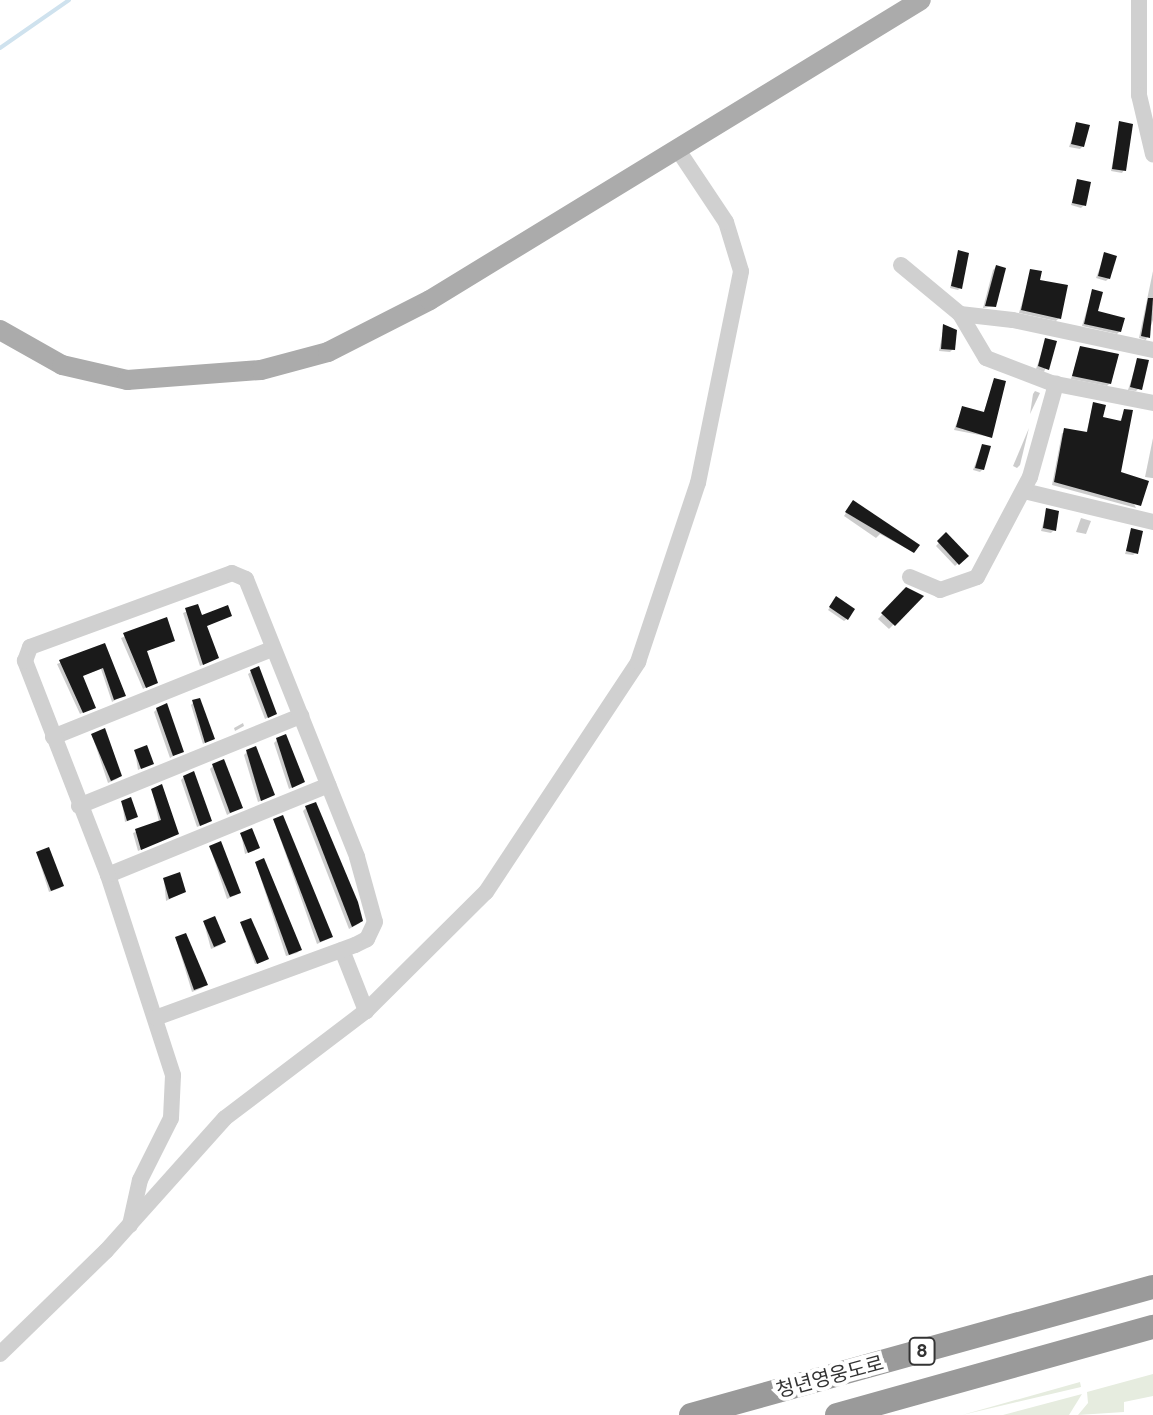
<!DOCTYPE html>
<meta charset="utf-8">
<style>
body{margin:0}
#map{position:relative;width:1153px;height:1415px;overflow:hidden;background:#fff;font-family:Raleway,"Noto Sans KR",sans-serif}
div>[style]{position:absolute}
.green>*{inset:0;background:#e6ecdf}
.shadow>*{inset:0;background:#0003}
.stream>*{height:4px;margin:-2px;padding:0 2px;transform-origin:2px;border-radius:2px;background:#cfe2ee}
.building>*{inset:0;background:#1a1a1a}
.minor>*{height:16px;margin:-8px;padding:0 8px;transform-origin:8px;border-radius:8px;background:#d0d0d0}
.major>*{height:20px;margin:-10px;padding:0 10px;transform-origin:10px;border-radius:10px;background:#ababab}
.highway>*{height:24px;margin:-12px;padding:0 12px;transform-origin:12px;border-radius:12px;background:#9a9a9a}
span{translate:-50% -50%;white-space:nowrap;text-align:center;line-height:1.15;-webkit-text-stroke:8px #fff;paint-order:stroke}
.shield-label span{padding:2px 6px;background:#fff;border:2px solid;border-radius:6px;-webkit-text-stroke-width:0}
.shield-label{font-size:18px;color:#333;font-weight:700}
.street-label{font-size:20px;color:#333}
</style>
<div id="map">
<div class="green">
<i style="clip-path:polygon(1153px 1374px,1153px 1396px,1124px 1402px,1124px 1412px,1078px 1415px,1088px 1403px,1087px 1392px)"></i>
<i style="clip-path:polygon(1080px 1382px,1081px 1387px,962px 1415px)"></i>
<i style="clip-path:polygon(1082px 1394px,1069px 1415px,1003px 1415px)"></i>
</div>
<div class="shadow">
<i style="clip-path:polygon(1120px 123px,1124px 170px,1122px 173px,1111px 171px)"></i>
<i style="clip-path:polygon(1077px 124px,1083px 146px,1080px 149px,1069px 147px)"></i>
<i style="clip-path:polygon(1078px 182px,1084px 205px,1081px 208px,1071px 205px)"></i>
<i style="clip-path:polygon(959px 252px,960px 288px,958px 290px,950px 288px)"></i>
<i style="clip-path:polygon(1105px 254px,1109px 278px,1106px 281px,1096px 278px)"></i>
<i style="clip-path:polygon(996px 267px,994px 306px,983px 308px,993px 270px)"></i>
<i style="clip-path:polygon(1031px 271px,1059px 318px,1056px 321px,1019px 313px)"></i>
<i style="clip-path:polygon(1153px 271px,1153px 320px,1146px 340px,1139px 338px)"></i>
<i style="clip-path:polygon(1092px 292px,1096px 312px,1120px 331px,1117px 334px,1082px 326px)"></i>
<i style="clip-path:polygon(944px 326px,953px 349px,950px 352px,939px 351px)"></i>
<i style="clip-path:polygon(1046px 340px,1055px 342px,1044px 372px,1036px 369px)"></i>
<i style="clip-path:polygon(1081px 348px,1110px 383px,1107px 386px,1071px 379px)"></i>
<i style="clip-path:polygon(1138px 360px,1139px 388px,1136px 391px,1128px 390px)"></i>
<i style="clip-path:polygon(995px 380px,990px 437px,954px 430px,962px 408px,983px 414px)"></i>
<i style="clip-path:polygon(1035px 391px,1040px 393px,1030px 414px,1033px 394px)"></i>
<i style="clip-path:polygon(1093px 405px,1101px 418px,1119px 423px,1125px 411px,1119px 473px,1136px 508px,1052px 485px,1062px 433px,1086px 434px)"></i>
<i style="clip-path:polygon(1029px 428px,1020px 465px,1017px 468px,1013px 466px)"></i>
<i style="clip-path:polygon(1153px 438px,1153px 478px,1152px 478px,1145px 477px)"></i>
<i style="clip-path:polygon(982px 446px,983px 469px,980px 472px,973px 470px)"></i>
<i style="clip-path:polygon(851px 505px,913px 552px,880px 534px,876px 538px,844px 516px)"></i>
<i style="clip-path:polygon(1047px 510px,1054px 530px,1051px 533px,1041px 531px)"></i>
<i style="clip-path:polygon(1081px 518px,1091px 521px,1086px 534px,1076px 532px)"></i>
<i style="clip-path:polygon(1132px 530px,1136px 553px,1133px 555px,1125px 554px)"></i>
<i style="clip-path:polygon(946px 535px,966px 556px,955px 566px,936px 546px)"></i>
<i style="clip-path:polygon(906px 589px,894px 624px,889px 629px,878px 619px)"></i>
<i style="clip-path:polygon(834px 602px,847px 619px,844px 621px,828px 610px)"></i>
<i style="clip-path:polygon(197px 607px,201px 618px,230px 615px,205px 627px,217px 658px,200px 666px,183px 613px)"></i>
<i style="clip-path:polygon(166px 620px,173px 640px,145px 652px,156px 682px,143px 689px,121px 638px)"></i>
<i style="clip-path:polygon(104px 646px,124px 695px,112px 702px,101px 669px,81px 676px,94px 707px,80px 714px,57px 664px)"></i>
<i style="clip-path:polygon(251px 672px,271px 716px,265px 719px,248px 674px)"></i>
<i style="clip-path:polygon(194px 702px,213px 738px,203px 744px,191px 705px)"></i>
<i style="clip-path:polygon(157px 709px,182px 751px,170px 758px,154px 712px)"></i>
<i style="clip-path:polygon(243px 723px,244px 726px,235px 731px,234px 728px)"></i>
<i style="clip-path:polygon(92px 735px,120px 776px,117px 779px,108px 783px)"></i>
<i style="clip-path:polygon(277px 740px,303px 782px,289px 789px,274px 743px)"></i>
<i style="clip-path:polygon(135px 751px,151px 763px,138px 770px)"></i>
<i style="clip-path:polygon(247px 752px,269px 797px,258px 802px,244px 755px)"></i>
<i style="clip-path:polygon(213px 766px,240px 808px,227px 815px,210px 769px)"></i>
<i style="clip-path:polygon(184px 777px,207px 823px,197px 827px,181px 780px)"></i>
<i style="clip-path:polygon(152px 790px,177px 833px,138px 851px,133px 833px,159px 822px)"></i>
<i style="clip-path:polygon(122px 803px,136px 817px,133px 819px,125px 822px)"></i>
<i style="clip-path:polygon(306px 808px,360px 923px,349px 929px,303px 811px)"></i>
<i style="clip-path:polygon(274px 821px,331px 936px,328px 939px,317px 944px)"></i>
<i style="clip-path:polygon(241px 834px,257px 848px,254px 850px,245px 854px)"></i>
<i style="clip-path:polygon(210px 847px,239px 892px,236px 895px,227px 899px)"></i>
<i style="clip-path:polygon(37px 854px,62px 886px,60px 888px,49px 892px)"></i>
<i style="clip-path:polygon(256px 864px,300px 950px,297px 953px,286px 956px)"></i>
<i style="clip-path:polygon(164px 879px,184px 892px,166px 901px)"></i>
<i style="clip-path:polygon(204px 923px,224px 942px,221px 945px,211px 949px)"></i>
<i style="clip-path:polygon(241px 924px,267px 959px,264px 961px,255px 964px)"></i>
<i style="clip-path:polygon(176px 939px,205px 985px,202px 988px,192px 992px)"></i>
</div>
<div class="stream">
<i style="left:0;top:48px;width:84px;rotate:-34.8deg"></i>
</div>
<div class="building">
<i style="clip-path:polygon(1119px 121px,1133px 124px,1126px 171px,1112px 169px)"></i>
<i style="clip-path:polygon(1076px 122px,1090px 125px,1084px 147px,1071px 144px)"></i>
<i style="clip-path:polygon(1077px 179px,1091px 182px,1086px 206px,1072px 203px)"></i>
<i style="clip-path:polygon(958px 250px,969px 253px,962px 289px,951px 286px)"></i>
<i style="clip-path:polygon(1104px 252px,1117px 256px,1110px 279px,1098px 276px)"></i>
<i style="clip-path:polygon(996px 265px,1006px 268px,996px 307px,985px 306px)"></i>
<i style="clip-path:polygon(1030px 269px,1042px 271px,1040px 280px,1068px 285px,1061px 319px,1021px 310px)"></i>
<i style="clip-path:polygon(1092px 289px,1103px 292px,1098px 311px,1125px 318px,1121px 332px,1084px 324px)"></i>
<i style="clip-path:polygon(1148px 298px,1153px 298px,1150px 338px,1141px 336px)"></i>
<i style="clip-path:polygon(943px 324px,957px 330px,955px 350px,941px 349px)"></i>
<i style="clip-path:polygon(1045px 338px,1057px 341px,1049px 370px,1038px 366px)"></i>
<i style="clip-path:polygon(1080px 346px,1119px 354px,1111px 384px,1072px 376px)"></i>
<i style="clip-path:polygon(1137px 358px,1149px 360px,1142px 390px,1130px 387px)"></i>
<i style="clip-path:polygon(994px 378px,1006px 381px,992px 438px,956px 427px,962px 406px,984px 412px)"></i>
<i style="clip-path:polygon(1093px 402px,1106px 405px,1103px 417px,1121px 421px,1124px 409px,1133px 410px,1121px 472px,1149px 481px,1141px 506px,1054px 482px,1064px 428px,1087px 432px)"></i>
<i style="clip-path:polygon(982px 444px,991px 446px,984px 470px,975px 468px)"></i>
<i style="clip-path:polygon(853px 500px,920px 545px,914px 553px,845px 512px)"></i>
<i style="clip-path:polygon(1046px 508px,1059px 511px,1056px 531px,1043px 528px)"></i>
<i style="clip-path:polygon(1131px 528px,1143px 531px,1138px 554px,1126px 551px)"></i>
<i style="clip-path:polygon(946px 532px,969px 556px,959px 565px,937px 541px)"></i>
<i style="clip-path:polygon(906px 587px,924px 596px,895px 626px,881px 613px)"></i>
<i style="clip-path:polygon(836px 596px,855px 609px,848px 620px,829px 607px)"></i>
<i style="clip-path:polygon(198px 604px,202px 615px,228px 605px,232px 616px,207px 626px,219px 658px,203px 665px,185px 608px)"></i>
<i style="clip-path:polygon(167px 617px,175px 641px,147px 651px,158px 683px,146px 688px,123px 633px)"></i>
<i style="clip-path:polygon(105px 643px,126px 696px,114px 700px,103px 668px,83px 676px,96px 708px,83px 713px,59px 660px)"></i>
<i style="clip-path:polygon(259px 666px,277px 714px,268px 718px,250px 670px)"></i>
<i style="clip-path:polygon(200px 698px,215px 739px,205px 743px,192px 700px)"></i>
<i style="clip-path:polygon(167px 703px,184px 752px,173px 756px,156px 708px)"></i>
<i style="clip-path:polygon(105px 728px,122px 776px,111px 781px,91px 734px)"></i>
<i style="clip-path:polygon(286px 734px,305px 782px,292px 788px,276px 738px)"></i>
<i style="clip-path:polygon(147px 745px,154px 764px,141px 769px,134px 750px)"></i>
<i style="clip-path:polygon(256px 746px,275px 795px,261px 801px,246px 750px)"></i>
<i style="clip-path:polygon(224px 759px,243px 808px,230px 813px,212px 764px)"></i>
<i style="clip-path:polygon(194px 771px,212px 821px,200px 826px,183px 776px)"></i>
<i style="clip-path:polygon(162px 784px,179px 834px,141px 850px,135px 829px,161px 820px,151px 789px)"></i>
<i style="clip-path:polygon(131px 797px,138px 817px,127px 821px,121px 801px)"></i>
<i style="clip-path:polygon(316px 802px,358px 902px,363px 921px,352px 927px,305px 806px)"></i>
<i style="clip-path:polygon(283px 815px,333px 937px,320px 942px,273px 819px)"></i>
<i style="clip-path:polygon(252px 828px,260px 848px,248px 853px,240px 833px)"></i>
<i style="clip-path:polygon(221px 841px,241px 893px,230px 897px,209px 846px)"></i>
<i style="clip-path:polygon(49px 847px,64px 886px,51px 891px,36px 852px)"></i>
<i style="clip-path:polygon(264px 858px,302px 950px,289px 955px,255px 862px)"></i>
<i style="clip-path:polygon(180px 872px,186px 892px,169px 899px,163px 878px)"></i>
<i style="clip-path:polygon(215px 916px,226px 942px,214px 947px,203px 921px)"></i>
<i style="clip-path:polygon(251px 918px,269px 959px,257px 964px,240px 922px)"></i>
<i style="clip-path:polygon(186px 933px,208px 985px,194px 990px,175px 937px)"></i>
</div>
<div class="minor">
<i style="left:1139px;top:0;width:95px;rotate:90deg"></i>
<i style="left:1139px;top:95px;width:61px;rotate:76.7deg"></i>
<i style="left:901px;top:265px;width:77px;rotate:39.7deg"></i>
<i style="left:960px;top:314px;width:53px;rotate:6.5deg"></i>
<i style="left:1013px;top:320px;width:143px;rotate:12.1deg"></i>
<i style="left:960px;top:314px;width:51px;rotate:59.4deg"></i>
<i style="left:986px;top:358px;width:70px;rotate:21deg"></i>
<i style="left:1051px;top:383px;width:104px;rotate:11.1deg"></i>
<i style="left:1024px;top:491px;width:133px;rotate:13.5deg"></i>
<i style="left:910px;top:577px;width:33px;rotate:23deg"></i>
<i style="left:940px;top:590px;width:39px;rotate:-19deg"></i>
<i style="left:977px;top:577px;width:113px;rotate:-62.1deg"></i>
<i style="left:1030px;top:477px;width:97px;rotate:-74.4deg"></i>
<i style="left:53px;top:737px;width:236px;rotate:-21.9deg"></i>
<i style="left:79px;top:806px;width:240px;rotate:-22.1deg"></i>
<i style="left:108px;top:875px;width:238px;rotate:-22.2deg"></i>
<i style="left:342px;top:950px;width:66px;rotate:68.5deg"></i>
<i style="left:130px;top:1225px;width:46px;rotate:-77.5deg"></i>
<i style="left:140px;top:1180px;width:69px;rotate:-63.4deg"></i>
<i style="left:171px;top:1118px;width:43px;rotate:-87.3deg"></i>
<i style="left:173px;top:1075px;width:210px;rotate:-108deg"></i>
<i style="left:108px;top:875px;width:230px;rotate:-111.2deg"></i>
<i style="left:25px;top:661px;width:15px;rotate:-70deg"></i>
<i style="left:30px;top:647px;width:215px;rotate:-20.1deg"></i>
<i style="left:232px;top:573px;width:15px;rotate:23deg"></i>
<i style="left:246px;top:579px;width:299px;rotate:68.2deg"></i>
<i style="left:357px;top:857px;width:67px;rotate:74.5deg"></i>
<i style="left:375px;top:922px;width:19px;rotate:115deg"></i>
<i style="left:367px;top:939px;width:13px;rotate:153deg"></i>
<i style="left:355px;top:945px;width:212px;rotate:159.9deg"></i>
<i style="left:0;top:1354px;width:148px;rotate:-44.2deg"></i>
<i style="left:106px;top:1251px;width:178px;rotate:-48.2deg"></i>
<i style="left:225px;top:1118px;width:177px;rotate:-37.2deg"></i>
<i style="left:366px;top:1011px;width:169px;rotate:-44.8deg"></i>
<i style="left:486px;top:892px;width:276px;rotate:-56.5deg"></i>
<i style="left:638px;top:662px;width:189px;rotate:-71.5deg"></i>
<i style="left:698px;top:483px;width:216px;rotate:-78.5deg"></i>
<i style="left:741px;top:271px;width:51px;rotate:-107deg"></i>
<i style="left:726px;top:222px;width:87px;rotate:-123.7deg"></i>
</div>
<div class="major">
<i style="left:0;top:330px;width:71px;rotate:29.4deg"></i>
<i style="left:62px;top:365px;width:67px;rotate:13deg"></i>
<i style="left:127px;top:380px;width:134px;rotate:-4.3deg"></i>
<i style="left:261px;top:370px;width:69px;rotate:-15deg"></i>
<i style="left:328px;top:352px;width:114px;rotate:-27deg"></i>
<i style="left:430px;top:300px;width:575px;rotate:-31.42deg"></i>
</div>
<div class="highway">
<i style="left:691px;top:1415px;width:479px;rotate:-15.5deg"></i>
<i style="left:837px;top:1415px;width:328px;rotate:-15.6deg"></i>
</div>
<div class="shield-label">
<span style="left:922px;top:1351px">8</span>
</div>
<div class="street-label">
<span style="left:830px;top:1377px;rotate:-15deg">청년영웅도로</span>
</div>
</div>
